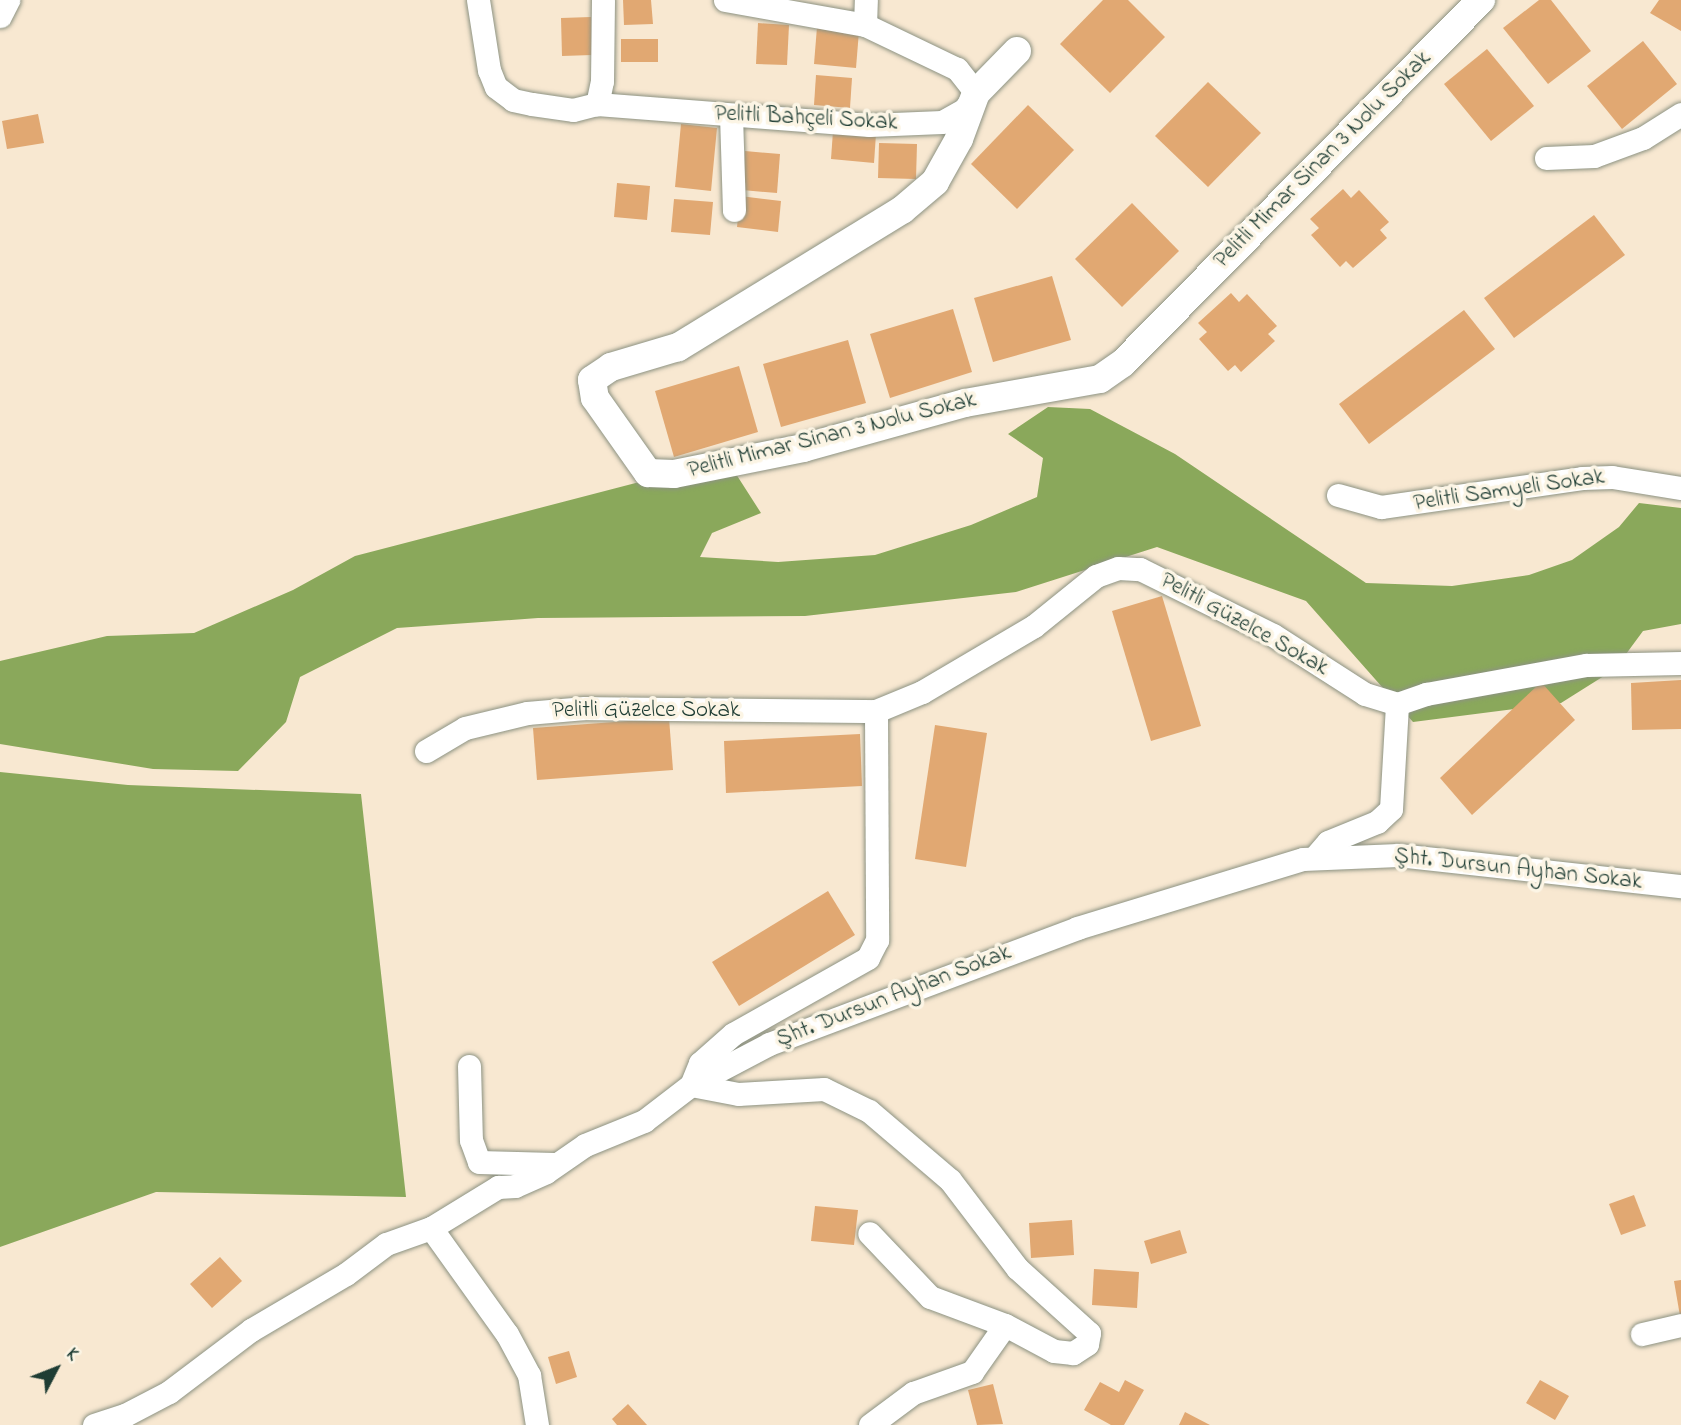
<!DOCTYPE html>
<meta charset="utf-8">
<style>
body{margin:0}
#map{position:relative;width:1681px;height:1425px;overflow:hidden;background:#f8e8d1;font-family:"Indie Flower",sans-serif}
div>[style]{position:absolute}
.forest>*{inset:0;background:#8aa85b}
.building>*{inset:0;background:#e1a872}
.roads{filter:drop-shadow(0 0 2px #8c9282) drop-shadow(0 0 2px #8c9282)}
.minor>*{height:23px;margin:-11.5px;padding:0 11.5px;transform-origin:11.5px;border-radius:11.5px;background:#fff}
.tertiary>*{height:28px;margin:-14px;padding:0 14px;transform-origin:14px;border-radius:14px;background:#fff}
span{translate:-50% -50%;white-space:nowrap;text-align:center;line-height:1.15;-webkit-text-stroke:7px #fcf5e5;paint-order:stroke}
.street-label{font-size:23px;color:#1f3d34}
.north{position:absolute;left:21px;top:1334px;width:70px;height:70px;-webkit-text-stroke:5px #fcf5e5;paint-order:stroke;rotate:48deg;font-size:19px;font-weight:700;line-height:28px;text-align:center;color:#1f3d34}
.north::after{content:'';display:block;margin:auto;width:24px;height:32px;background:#1f3d34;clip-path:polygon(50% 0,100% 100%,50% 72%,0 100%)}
</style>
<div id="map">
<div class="forest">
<i style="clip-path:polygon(1048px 407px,1090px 409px,1175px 454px,1366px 583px,1452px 586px,1529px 575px,1572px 560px,1619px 527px,1639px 503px,1681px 508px,1681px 624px,1643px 631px,1615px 669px,1561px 703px,1413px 722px,1306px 601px,1157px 547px,1016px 592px,805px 616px,538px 618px,397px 628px,300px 677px,286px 722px,238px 771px,153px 769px,0 744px,0 661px,107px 636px,194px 633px,293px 590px,355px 556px,651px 479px,736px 474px,761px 513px,712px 533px,700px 557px,778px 562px,875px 555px,971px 525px,1037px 497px,1043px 458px,1008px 434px)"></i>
<i style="clip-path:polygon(0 772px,128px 785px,361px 794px,406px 1197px,156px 1192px,0 1247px)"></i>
</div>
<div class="building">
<i style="clip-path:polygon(623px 0,651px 0,653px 24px,624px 25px)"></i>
<i style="clip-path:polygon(1103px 0,1128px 0,1165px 37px,1110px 93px,1060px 44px)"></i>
<i style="clip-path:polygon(1539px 0,1551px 0,1591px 51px,1548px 84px,1503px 28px)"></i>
<i style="clip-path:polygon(1659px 0,1681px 0,1681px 31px,1650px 13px)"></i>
<i style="clip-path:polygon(591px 17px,592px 55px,562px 56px,561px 18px)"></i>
<i style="clip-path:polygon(758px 23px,789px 25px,787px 65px,756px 64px)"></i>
<i style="clip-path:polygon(817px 27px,859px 31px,856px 68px,814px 64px)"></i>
<i style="clip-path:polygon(621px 39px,658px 39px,658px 62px,621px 62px)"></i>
<i style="clip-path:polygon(1643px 41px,1677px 84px,1622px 129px,1587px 86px)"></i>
<i style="clip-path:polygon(1487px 49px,1534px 106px,1491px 141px,1444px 84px)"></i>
<i style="clip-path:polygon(816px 75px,852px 78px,850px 108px,814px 105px)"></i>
<i style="clip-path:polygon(1208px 82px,1261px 133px,1208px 187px,1155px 136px)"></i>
<i style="clip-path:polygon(1028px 105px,1074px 150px,1017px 209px,971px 164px)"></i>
<i style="clip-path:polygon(38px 114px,44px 143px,7px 149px,2px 121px)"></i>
<i style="clip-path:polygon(681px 124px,717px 128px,711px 191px,675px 187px)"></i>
<i style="clip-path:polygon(833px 131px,876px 134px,874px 163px,831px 159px)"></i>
<i style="clip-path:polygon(879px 143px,917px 144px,916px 179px,878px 178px)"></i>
<i style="clip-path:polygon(745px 151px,780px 154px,777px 193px,742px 190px)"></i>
<i style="clip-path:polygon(617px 183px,650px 186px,647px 220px,614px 217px)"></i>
<i style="clip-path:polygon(1343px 189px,1351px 198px,1359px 190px,1389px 222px,1380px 230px,1387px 238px,1353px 268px,1346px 261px,1340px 267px,1311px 235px,1319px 228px,1310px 219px)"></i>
<i style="clip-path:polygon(740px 196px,781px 201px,778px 232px,737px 227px)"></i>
<i style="clip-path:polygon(674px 199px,713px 202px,710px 235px,671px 232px)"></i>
<i style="clip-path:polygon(1132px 203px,1179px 251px,1122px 307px,1075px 259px)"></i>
<i style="clip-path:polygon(1594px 215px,1625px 255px,1514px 338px,1484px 298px)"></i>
<i style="clip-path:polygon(1052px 276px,1071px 340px,993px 362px,974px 298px)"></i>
<i style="clip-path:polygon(1231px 293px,1239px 302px,1247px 294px,1277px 326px,1268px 334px,1275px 341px,1241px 372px,1235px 365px,1228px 371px,1199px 339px,1207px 332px,1198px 323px)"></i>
<i style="clip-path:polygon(953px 309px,972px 372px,890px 398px,870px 334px)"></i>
<i style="clip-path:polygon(1464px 310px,1495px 349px,1369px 444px,1339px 404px)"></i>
<i style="clip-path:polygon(848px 340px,866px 403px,781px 427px,763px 364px)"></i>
<i style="clip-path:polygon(739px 366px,758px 432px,674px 457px,655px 391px)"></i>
<i style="clip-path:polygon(1162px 596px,1201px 726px,1151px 741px,1112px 611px)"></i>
<i style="clip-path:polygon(1681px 680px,1681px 729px,1632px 730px,1631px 683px)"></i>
<i style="clip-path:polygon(1541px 682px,1575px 720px,1472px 815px,1440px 778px)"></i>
<i style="clip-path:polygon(669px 718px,673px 770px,537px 780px,533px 728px)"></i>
<i style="clip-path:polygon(935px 725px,987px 733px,966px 867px,915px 859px)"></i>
<i style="clip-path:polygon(860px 734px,862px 786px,726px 793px,724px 741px)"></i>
<i style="clip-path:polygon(828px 891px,855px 935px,739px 1006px,712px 962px)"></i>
<i style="clip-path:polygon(1634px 1195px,1646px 1226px,1621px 1235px,1609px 1204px)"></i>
<i style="clip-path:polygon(815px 1206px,858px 1210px,854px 1245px,811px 1241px)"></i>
<i style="clip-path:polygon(1072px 1220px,1074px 1255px,1031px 1258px,1029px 1223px)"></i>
<i style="clip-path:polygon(1180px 1230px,1187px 1253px,1151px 1264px,1144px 1241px)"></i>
<i style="clip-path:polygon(220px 1257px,242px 1281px,212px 1308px,190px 1284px)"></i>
<i style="clip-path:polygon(1094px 1269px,1139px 1272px,1137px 1308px,1092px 1305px)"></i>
<i style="clip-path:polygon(1681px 1280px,1681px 1315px,1680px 1316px,1674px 1281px)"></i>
<i style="clip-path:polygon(569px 1351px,577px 1377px,556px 1384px,548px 1357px)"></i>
<i style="clip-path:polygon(1125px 1380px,1144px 1390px,1124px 1425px,1111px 1425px,1084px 1410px,1100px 1382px,1119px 1392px)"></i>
<i style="clip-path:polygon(1540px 1380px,1569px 1396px,1555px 1420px,1526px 1403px)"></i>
<i style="clip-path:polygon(993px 1384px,1003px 1424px,977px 1425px,968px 1390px)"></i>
<i style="clip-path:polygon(628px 1404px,647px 1425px,617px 1425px,612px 1419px)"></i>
<i style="clip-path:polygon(1185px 1412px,1210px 1425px,1179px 1425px)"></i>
</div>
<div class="roads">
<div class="minor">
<i style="left:478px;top:0;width:71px;rotate:81.1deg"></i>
<i style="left:489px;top:70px;width:18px;rotate:68deg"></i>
<i style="left:496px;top:87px;width:21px;rotate:37deg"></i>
<i style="left:513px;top:100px;width:19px;rotate:12deg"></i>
<i style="left:532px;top:104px;width:41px;rotate:8.3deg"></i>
<i style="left:573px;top:110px;width:25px;rotate:-14deg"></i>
<i style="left:603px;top:0;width:81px;rotate:90.7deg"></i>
<i style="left:602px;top:81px;width:24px;rotate:102deg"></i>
<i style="left:597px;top:104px;width:273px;rotate:4.4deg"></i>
<i style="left:869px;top:125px;width:73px;rotate:-2.4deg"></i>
<i style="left:942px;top:122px;width:25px;rotate:-29deg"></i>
<i style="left:964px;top:110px;width:21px;rotate:-55deg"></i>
<i style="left:976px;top:93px;width:31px;rotate:-128deg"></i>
<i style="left:957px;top:69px;width:102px;rotate:-154.4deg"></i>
<i style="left:725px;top:0;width:142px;rotate:10.1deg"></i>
<i style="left:865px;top:25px;width:25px;rotate:-88deg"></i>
<i style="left:0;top:16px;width:18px;rotate:-63deg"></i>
<i style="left:731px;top:115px;width:95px;rotate:88.2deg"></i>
<i style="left:1546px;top:158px;width:48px;rotate:-2.4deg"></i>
<i style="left:1594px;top:156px;width:52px;rotate:-20.2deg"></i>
<i style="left:1643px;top:138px;width:45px;rotate:-32.3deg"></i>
<i style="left:1338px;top:495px;width:45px;rotate:15.6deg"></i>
<i style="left:1381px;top:507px;width:203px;rotate:-8.2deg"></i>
<i style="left:1582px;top:478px;width:30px;rotate:-2deg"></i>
<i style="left:1612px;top:477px;width:70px;rotate:9.1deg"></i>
<i style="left:1397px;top:704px;width:31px;rotate:-19deg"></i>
<i style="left:1426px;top:694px;width:163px;rotate:-10.3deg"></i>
<i style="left:1586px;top:665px;width:95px;rotate:-1.2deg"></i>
<i style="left:876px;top:711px;width:50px;rotate:-22.4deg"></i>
<i style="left:922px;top:692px;width:130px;rotate:-30.5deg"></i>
<i style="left:1034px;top:626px;width:80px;rotate:-38.9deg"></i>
<i style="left:1096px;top:576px;width:23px;rotate:-20deg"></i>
<i style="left:1118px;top:568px;width:22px;rotate:3deg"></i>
<i style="left:1140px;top:569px;width:148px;rotate:26.4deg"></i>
<i style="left:1273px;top:635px;width:109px;rotate:32.7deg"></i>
<i style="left:1365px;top:694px;width:34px;rotate:17deg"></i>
<i style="left:426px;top:751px;width:45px;rotate:-30.5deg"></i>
<i style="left:465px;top:728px;width:64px;rotate:-13.6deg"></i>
<i style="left:527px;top:713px;width:58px;rotate:-4.9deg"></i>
<i style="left:585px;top:708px;width:291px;rotate:0.6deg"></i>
<i style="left:876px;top:711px;width:229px;rotate:89.7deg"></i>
<i style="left:877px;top:940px;width:20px;rotate:117deg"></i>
<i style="left:868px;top:958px;width:155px;rotate:150.6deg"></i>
<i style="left:733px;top:1034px;width:44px;rotate:138.7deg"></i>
<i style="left:700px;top:1063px;width:24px;rotate:112deg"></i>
<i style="left:691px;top:1085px;width:48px;rotate:10.8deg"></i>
<i style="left:738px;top:1094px;width:86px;rotate:-3.3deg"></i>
<i style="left:824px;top:1089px;width:50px;rotate:26.1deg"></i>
<i style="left:869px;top:1111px;width:106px;rotate:40.4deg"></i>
<i style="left:950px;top:1180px;width:111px;rotate:52.7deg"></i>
<i style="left:1017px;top:1268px;width:97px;rotate:42.1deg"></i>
<i style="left:1089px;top:1333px;width:11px;rotate:100deg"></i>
<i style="left:1087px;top:1344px;width:17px;rotate:147deg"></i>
<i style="left:1073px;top:1353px;width:19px;rotate:-174deg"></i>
<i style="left:1054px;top:1351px;width:55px;rotate:-152deg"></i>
<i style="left:1005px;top:1325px;width:80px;rotate:-159.5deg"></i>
<i style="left:930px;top:1297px;width:88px;rotate:-133.6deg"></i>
<i style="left:1314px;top:858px;width:21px;rotate:-49deg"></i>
<i style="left:1328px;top:842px;width:53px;rotate:-22.2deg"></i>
<i style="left:1377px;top:822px;width:19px;rotate:-43deg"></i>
<i style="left:1391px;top:809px;width:105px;rotate:-86.7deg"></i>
<i style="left:469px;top:1066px;width:74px;rotate:88.5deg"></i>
<i style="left:471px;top:1140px;width:23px;rotate:70deg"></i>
<i style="left:479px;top:1162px;width:75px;rotate:1.5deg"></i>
<i style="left:431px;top:1228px;width:130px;rotate:54.4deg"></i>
<i style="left:507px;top:1334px;width:47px;rotate:61.8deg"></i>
<i style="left:529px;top:1375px;width:51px;rotate:80.9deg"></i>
<i style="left:1642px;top:1334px;width:40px;rotate:-13deg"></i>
<i style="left:94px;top:1425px;width:33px;rotate:-18deg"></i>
<i style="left:125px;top:1415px;width:50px;rotate:-27.6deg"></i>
<i style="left:169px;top:1392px;width:103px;rotate:-37.1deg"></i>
<i style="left:251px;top:1330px;width:110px;rotate:-30.5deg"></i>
<i style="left:346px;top:1274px;width:50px;rotate:-36.9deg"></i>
<i style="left:386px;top:1244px;width:48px;rotate:-19.6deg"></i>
<i style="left:431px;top:1228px;width:79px;rotate:-31.5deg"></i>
<i style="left:498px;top:1187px;width:17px;rotate:-3deg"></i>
<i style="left:515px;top:1186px;width:34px;rotate:-24deg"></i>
<i style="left:546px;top:1172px;width:47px;rotate:-34.7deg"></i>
<i style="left:585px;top:1145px;width:64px;rotate:-22.1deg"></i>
<i style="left:644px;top:1121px;width:59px;rotate:-37.5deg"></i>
<i style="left:691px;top:1085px;width:88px;rotate:-27.7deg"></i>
<i style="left:769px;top:1044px;width:329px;rotate:-20.6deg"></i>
<i style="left:1077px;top:928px;width:236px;rotate:-17deg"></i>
<i style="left:1303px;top:859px;width:95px;rotate:-2.4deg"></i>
<i style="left:1398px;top:855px;width:285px;rotate:6.3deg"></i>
<i style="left:870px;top:1425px;width:54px;rotate:-36.7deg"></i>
<i style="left:913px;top:1393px;width:63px;rotate:-19.6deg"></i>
<i style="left:972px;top:1372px;width:57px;rotate:-54.9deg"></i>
</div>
<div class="tertiary">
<i style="left:1017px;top:51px;width:59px;rotate:134.3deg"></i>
<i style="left:976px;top:93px;width:49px;rotate:110.3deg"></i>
<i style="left:959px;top:139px;width:49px;rotate:119.2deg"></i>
<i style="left:935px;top:182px;width:43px;rotate:139.7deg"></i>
<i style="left:902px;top:210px;width:263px;rotate:148.5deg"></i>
<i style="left:678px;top:347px;width:70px;rotate:163.4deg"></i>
<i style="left:611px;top:367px;width:23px;rotate:146deg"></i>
<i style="left:592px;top:380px;width:18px;rotate:81deg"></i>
<i style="left:595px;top:398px;width:92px;rotate:54.8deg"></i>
<i style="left:648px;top:473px;width:26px;rotate:2deg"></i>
<i style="left:674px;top:474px;width:132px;rotate:-11.4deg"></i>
<i style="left:803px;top:448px;width:168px;rotate:-15.5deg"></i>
<i style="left:965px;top:403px;width:137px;rotate:-10.1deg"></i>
<i style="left:1100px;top:379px;width:28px;rotate:-35deg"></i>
<i style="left:1123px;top:363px;width:510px;rotate:-45.4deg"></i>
</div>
</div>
<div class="street-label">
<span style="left:806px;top:119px;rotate:3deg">Pelitli Bahçeli Sokak</span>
<span style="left:1323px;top:160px;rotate:-45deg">Pelitli Mimar Sinan 3 Nolu Sokak</span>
<span style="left:832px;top:436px;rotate:-14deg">Pelitli Mimar Sinan 3 Nolu Sokak</span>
<span style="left:1509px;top:491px;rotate:-8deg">Pelitli Samyeli Sokak</span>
<span style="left:1244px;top:625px;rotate:29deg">Pelitli Güzelce Sokak</span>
<span style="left:646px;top:711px">Pelitli Güzelce Sokak</span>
<span style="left:1518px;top:870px;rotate:6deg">Şht. Dursun Ayhan Sokak</span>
<span style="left:894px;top:997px;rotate:-21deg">Şht. Dursun Ayhan Sokak</span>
</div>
<div class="north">K</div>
</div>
